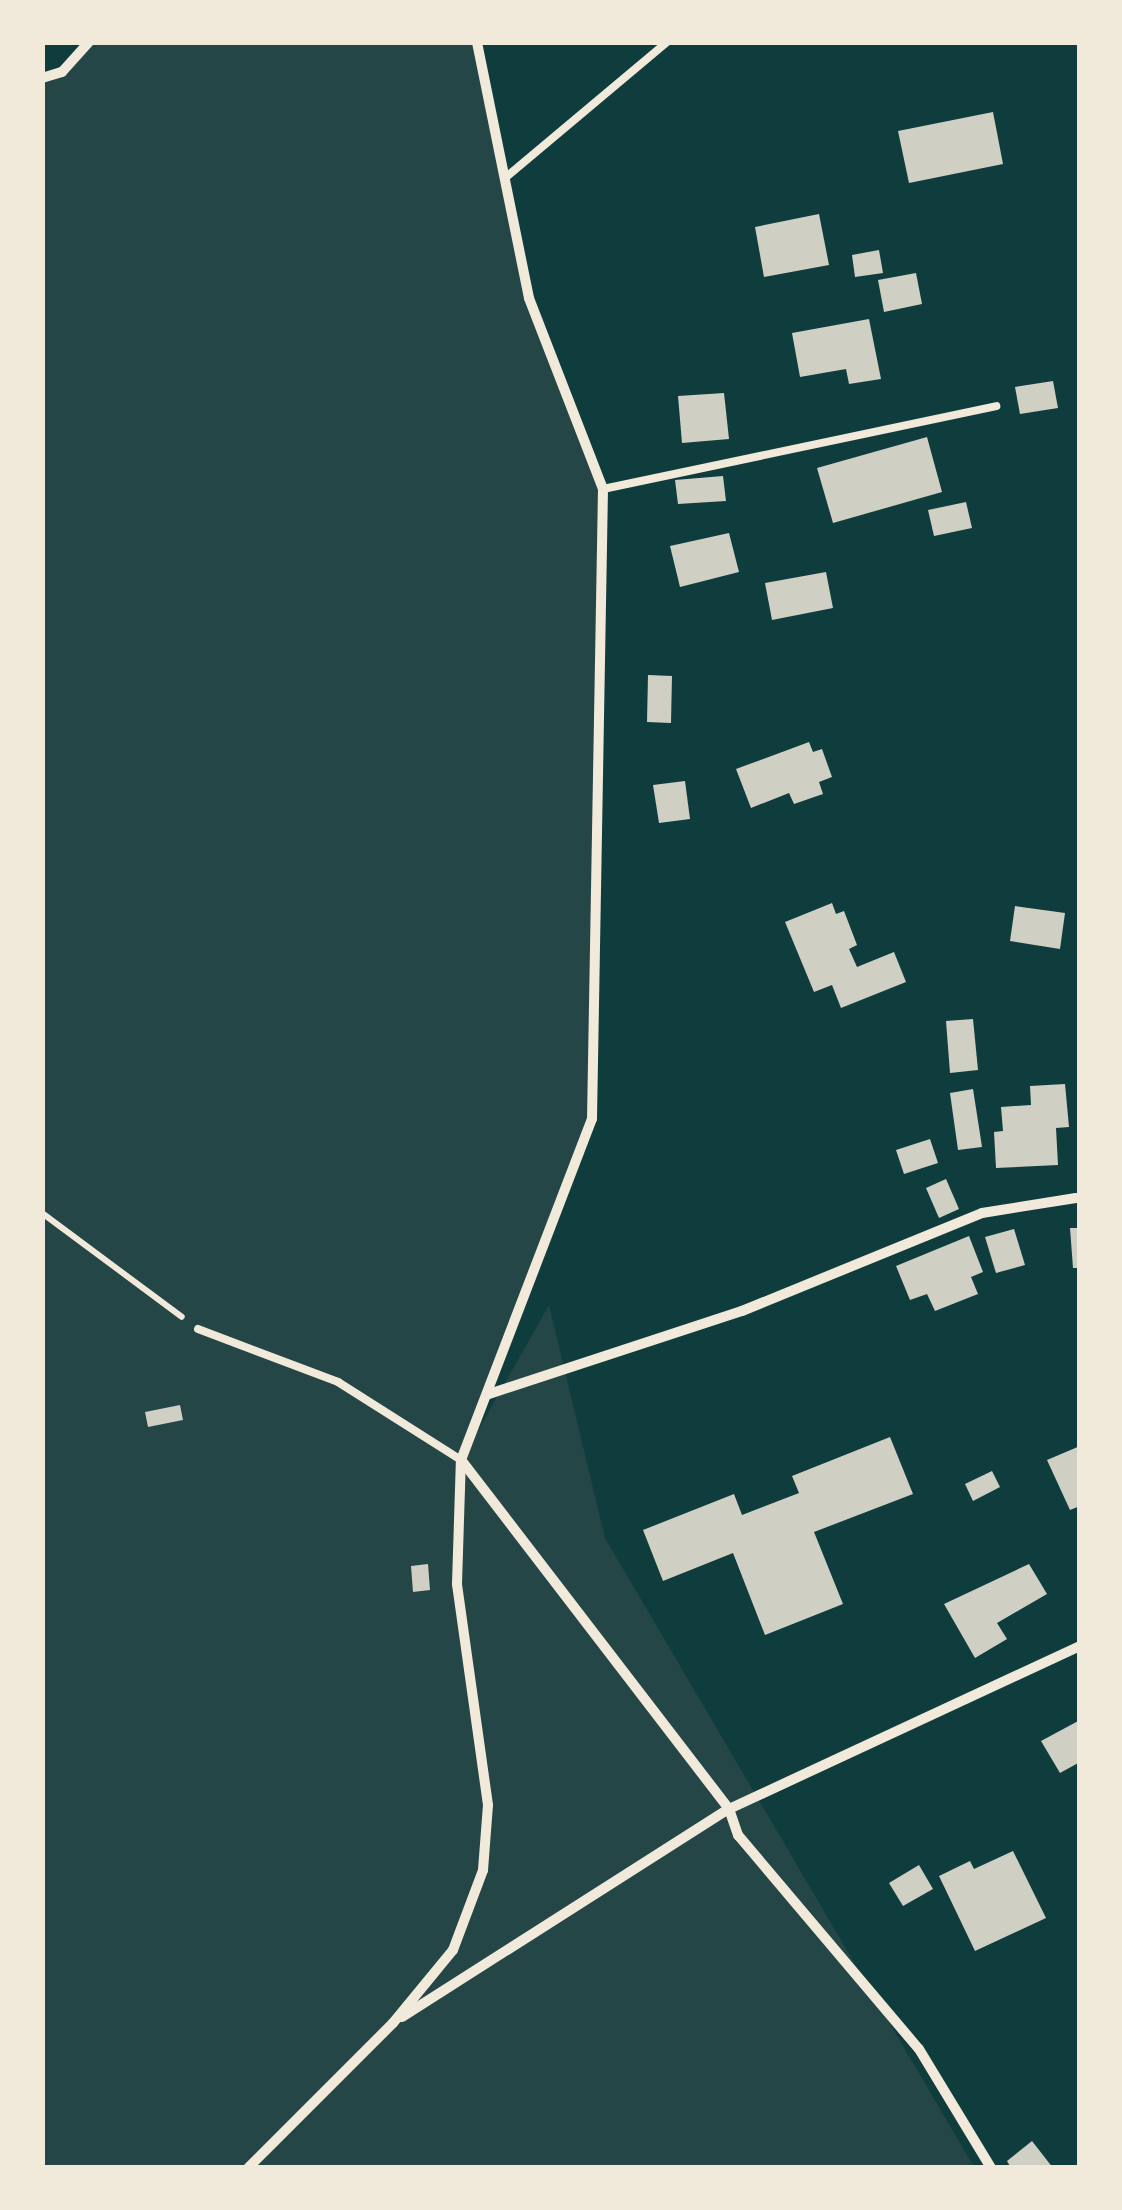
<!DOCTYPE html>
<style>
body{margin:0}
#map{position:relative;width:1122px;height:2210px;overflow:hidden;background:#0f3d3e;font-family:"Work Sans",sans-serif}
div>[style]{position:absolute}
.green>*{inset:0;background:#244646}
.building>*{inset:0;background:#cfcfc3}
.path>*{height:6px;margin:-3px;padding:0 3px;transform-origin:3px;border-radius:3px;background:#f1e9da}
.service>*{height:8px;margin:-4px;padding:0 4px;transform-origin:4px;border-radius:4px;background:#f1e9da}
.minor>*{height:10px;margin:-5px;padding:0 5px;transform-origin:5px;border-radius:5px;background:#f1e9da}
span{translate:-50% -50%;white-space:nowrap;text-align:center;line-height:1.15;-webkit-text-stroke:9px #f1e9da;paint-order:stroke}
.frame{position:absolute;inset:0;border:45px solid #f1e9da;pointer-events:none}
</style>
<div id="map">
<div class="green">
<i style="clip-path:polygon(89px 43px,477px 43px,529px 298px,603px 489px,592px 1119px,467px 1450px,549px 1305px,605px 1538px,974px 2167px,43px 2167px,42px 78px,62px 72px)"></i>
</div>
<div class="building">
<i style="clip-path:polygon(993px 112px,1003px 164px,909px 183px,898px 131px)"></i>
<i style="clip-path:polygon(819px 214px,829px 265px,764px 277px,755px 227px)"></i>
<i style="clip-path:polygon(879px 250px,883px 273px,855px 277px,852px 255px)"></i>
<i style="clip-path:polygon(916px 273px,922px 304px,884px 312px,878px 280px)"></i>
<i style="clip-path:polygon(869px 319px,881px 379px,849px 384px,846px 369px,800px 377px,792px 333px)"></i>
<i style="clip-path:polygon(1053px 381px,1058px 408px,1020px 414px,1015px 387px)"></i>
<i style="clip-path:polygon(724px 393px,729px 439px,682px 443px,678px 396px)"></i>
<i style="clip-path:polygon(927px 437px,942px 492px,833px 523px,817px 468px)"></i>
<i style="clip-path:polygon(723px 476px,726px 501px,678px 504px,675px 480px)"></i>
<i style="clip-path:polygon(966px 502px,972px 528px,934px 536px,928px 510px)"></i>
<i style="clip-path:polygon(729px 533px,739px 572px,680px 587px,670px 546px)"></i>
<i style="clip-path:polygon(826px 572px,833px 608px,772px 620px,765px 583px)"></i>
<i style="clip-path:polygon(648px 675px,672px 676px,671px 723px,647px 722px)"></i>
<i style="clip-path:polygon(809px 742px,813px 752px,822px 749px,832px 777px,819px 782px,823px 794px,794px 804px,789px 793px,751px 808px,736px 769px)"></i>
<i style="clip-path:polygon(685px 781px,690px 819px,659px 823px,653px 785px)"></i>
<i style="clip-path:polygon(832px 903px,836px 914px,844px 911px,857px 945px,849px 949px,857px 967px,894px 952px,906px 982px,841px 1008px,832px 985px,814px 992px,785px 922px)"></i>
<i style="clip-path:polygon(1015px 906px,1065px 913px,1060px 949px,1010px 941px)"></i>
<i style="clip-path:polygon(973px 1019px,978px 1070px,950px 1073px,946px 1021px)"></i>
<i style="clip-path:polygon(1065px 1084px,1069px 1127px,1056px 1128px,1058px 1165px,996px 1168px,994px 1132px,1003px 1131px,1001px 1107px,1031px 1105px,1030px 1086px)"></i>
<i style="clip-path:polygon(973px 1089px,982px 1147px,958px 1150px,950px 1093px)"></i>
<i style="clip-path:polygon(930px 1139px,938px 1163px,904px 1174px,896px 1150px)"></i>
<i style="clip-path:polygon(946px 1179px,959px 1209px,939px 1218px,926px 1188px)"></i>
<i style="clip-path:polygon(1070px 1228px,1080px 1228px,1080px 1268px,1073px 1268px)"></i>
<i style="clip-path:polygon(1014px 1229px,1025px 1265px,996px 1273px,985px 1237px)"></i>
<i style="clip-path:polygon(969px 1236px,983px 1272px,971px 1277px,978px 1294px,935px 1311px,927px 1294px,910px 1300px,896px 1266px)"></i>
<i style="clip-path:polygon(180px 1405px,183px 1420px,148px 1427px,145px 1412px)"></i>
<i style="clip-path:polygon(890px 1437px,913px 1494px,814px 1532px,843px 1604px,765px 1635px,733px 1553px,663px 1581px,643px 1530px,734px 1494px,742px 1515px,799px 1493px,792px 1476px)"></i>
<i style="clip-path:polygon(1080px 1446px,1080px 1506px,1070px 1510px,1047px 1460px)"></i>
<i style="clip-path:polygon(992px 1471px,1000px 1487px,973px 1501px,965px 1484px)"></i>
<i style="clip-path:polygon(428px 1564px,430px 1590px,413px 1592px,411px 1566px)"></i>
<i style="clip-path:polygon(1029px 1564px,1047px 1594px,997px 1623px,1007px 1639px,975px 1658px,944px 1604px)"></i>
<i style="clip-path:polygon(1080px 1720px,1080px 1762px,1060px 1773px,1041px 1741px)"></i>
<i style="clip-path:polygon(1013px 1851px,1046px 1918px,975px 1951px,939px 1876px,970px 1861px,974px 1869px)"></i>
<i style="clip-path:polygon(919px 1865px,933px 1889px,903px 1906px,889px 1883px)"></i>
<i style="clip-path:polygon(1032px 2141px,1053px 2168px,1011px 2168px,1007px 2161px)"></i>
</div>
<div class="path">
<i style="left:42px;top:1213px;width:174px;rotate:36.6deg"></i>
</div>
<div class="service">
<i style="left:505px;top:178px;width:212px;rotate:-40deg"></i>
<i style="left:603px;top:489px;width:402px;rotate:-11.9deg"></i>
<i style="left:198px;top:1329px;width:150px;rotate:20.7deg"></i>
<i style="left:338px;top:1382px;width:146px;rotate:32.4deg"></i>
</div>
<div class="minor">
<i style="left:42px;top:78px;width:21px;rotate:-17deg"></i>
<i style="left:62px;top:72px;width:40px;rotate:-48deg"></i>
<i style="left:489px;top:1394px;width:266px;rotate:-18.2deg"></i>
<i style="left:742px;top:1311px;width:259px;rotate:-22.2deg"></i>
<i style="left:982px;top:1213px;width:95px;rotate:-9.1deg"></i>
<i style="left:462px;top:1461px;width:439px;rotate:52.5deg"></i>
<i style="left:729px;top:1809px;width:28px;rotate:71deg"></i>
<i style="left:738px;top:1835px;width:280px;rotate:49.8deg"></i>
<i style="left:919px;top:2049px;width:139px;rotate:58.8deg"></i>
<i style="left:402px;top:2017px;width:388px;rotate:-32.5deg"></i>
<i style="left:729px;top:1809px;width:387px;rotate:-24.9deg"></i>
<i style="left:248px;top:2168px;width:205px;rotate:-45deg"></i>
<i style="left:393px;top:2023px;width:94px;rotate:-50.6deg"></i>
<i style="left:453px;top:1950px;width:85px;rotate:-69.4deg"></i>
<i style="left:483px;top:1870px;width:65px;rotate:-85.6deg"></i>
<i style="left:488px;top:1805px;width:223px;rotate:-98deg"></i>
<i style="left:457px;top:1584px;width:124px;rotate:-88.2deg"></i>
<i style="left:461px;top:1460px;width:365px;rotate:-69deg"></i>
<i style="left:592px;top:1119px;width:630px;rotate:-89deg"></i>
<i style="left:603px;top:489px;width:205px;rotate:-111.2deg"></i>
<i style="left:529px;top:298px;width:261px;rotate:-101.5deg"></i>
</div>
<div class="frame"></div>
</div>
